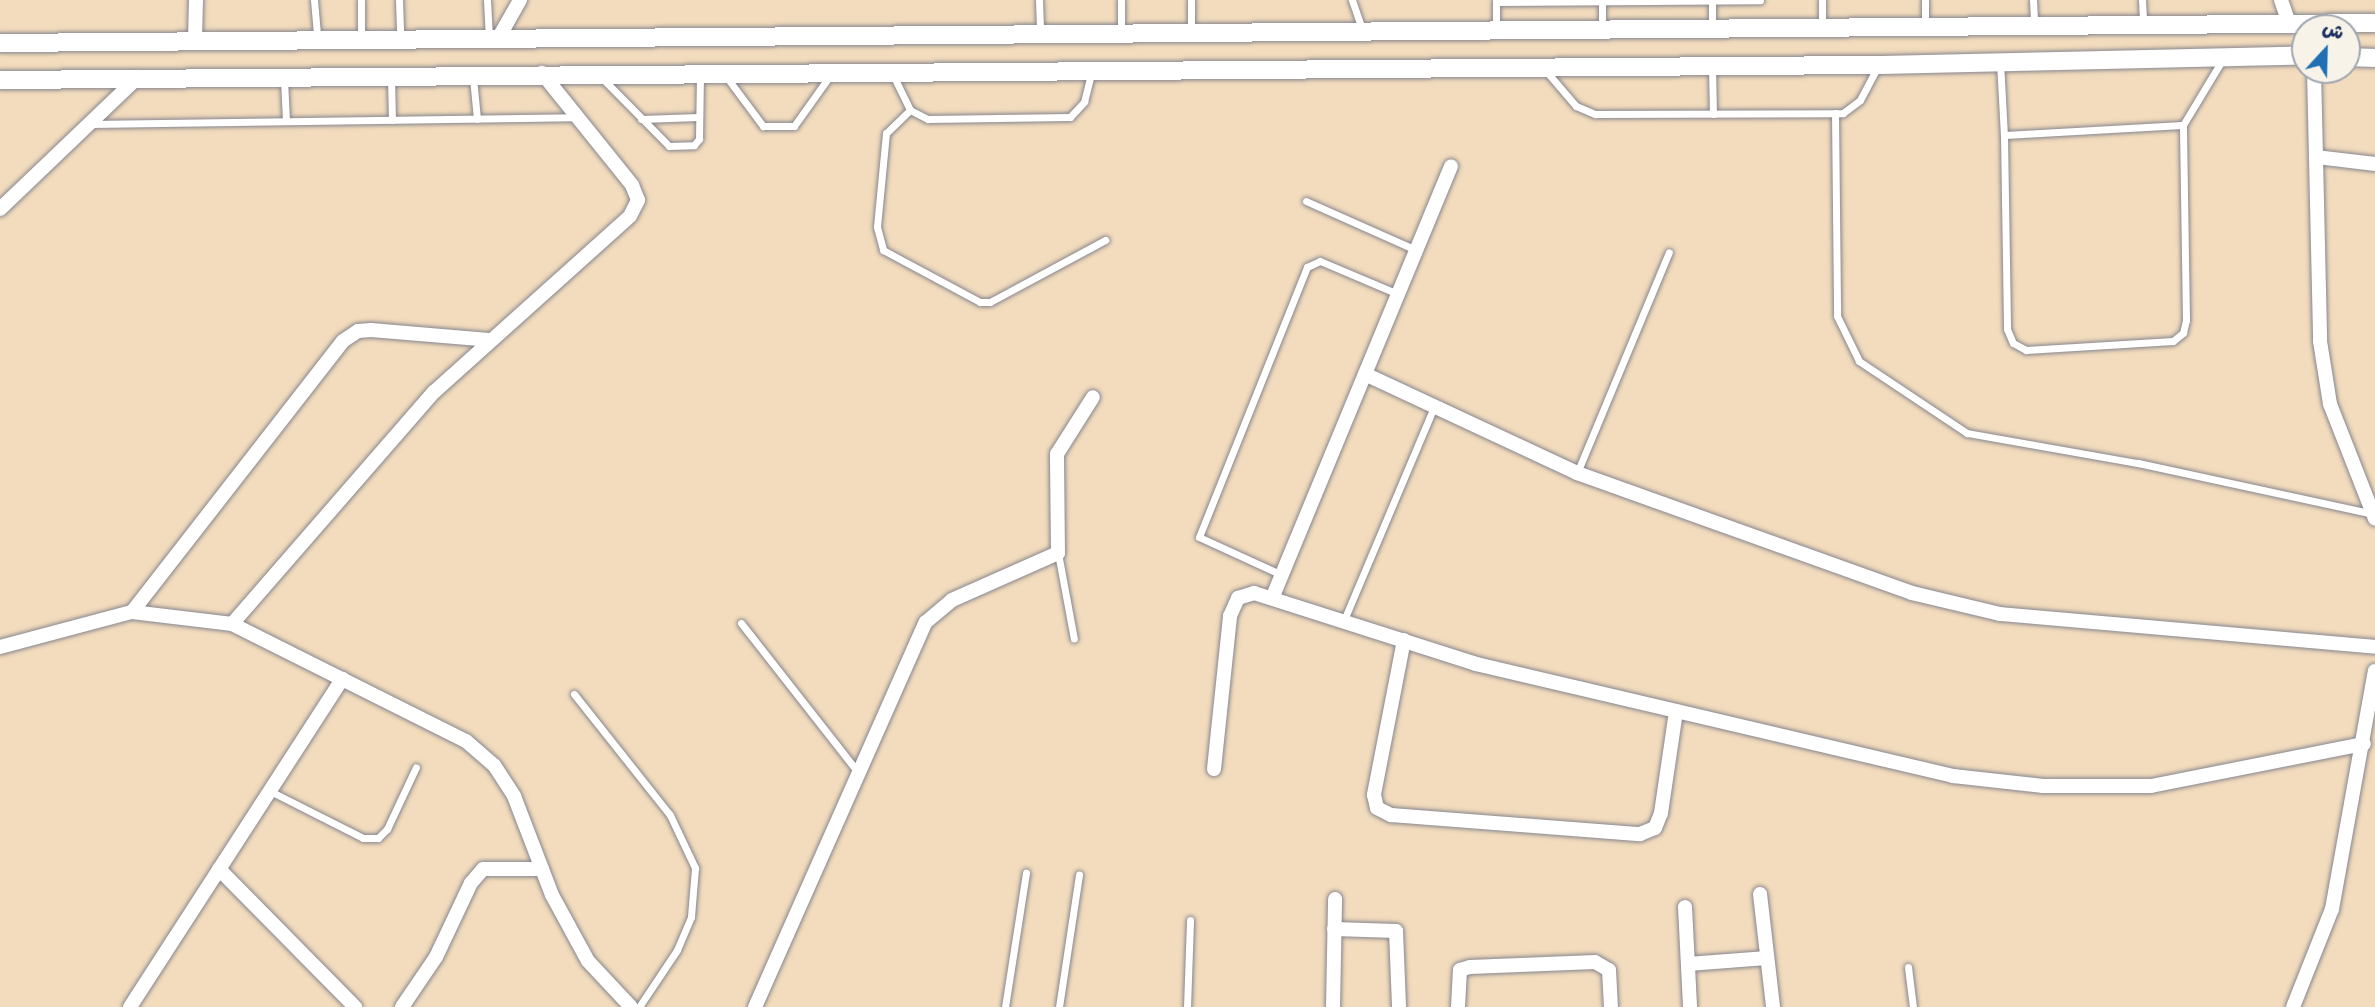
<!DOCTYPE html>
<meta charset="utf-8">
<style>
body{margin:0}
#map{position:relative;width:2375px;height:1007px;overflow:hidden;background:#f3dcbd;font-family:"Architects Daughter","Playpen Sans Arabic",sans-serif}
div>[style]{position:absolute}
.roads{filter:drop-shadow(0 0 2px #87868e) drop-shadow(0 0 2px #87868e)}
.service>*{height:7px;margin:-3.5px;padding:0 3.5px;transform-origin:3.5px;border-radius:3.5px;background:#fff}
.minor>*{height:14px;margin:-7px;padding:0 7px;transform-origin:7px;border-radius:7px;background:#fff}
.tertiary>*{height:18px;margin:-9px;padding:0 9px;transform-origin:9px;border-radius:9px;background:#fff}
span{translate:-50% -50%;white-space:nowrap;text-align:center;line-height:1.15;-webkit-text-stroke:7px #f7f3e8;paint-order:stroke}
.north{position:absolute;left:2291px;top:14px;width:70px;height:70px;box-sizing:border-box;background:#f7f3e8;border:2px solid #9fa5b1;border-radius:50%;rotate:22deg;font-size:19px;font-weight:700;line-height:28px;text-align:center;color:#1b2f5e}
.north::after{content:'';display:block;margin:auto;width:24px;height:32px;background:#1f6fb2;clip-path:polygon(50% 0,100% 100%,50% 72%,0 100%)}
</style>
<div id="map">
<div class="roads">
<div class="service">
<i style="left:314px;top:0;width:38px;rotate:85deg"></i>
<i style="left:361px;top:0;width:38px;rotate:90deg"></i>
<i style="left:399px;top:0;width:37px;rotate:88deg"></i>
<i style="left:487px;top:0;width:37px;rotate:87deg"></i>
<i style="left:1039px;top:0;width:34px;rotate:88deg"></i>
<i style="left:1121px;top:0;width:34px;rotate:90deg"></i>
<i style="left:1352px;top:0;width:31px;rotate:71deg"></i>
<i style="left:1712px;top:0;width:27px;rotate:90deg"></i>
<i style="left:1822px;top:0;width:27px;rotate:90deg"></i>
<i style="left:2033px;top:0;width:22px;rotate:87deg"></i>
<i style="left:2142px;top:0;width:22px;rotate:87deg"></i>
<i style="left:1496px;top:1px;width:30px;rotate:90deg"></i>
<i style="left:1496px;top:2px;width:264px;rotate:-0.4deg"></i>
<i style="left:1602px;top:27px;width:27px;rotate:-90deg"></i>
<i style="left:1925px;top:27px;width:27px;rotate:-90deg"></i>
<i style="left:1191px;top:31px;width:31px;rotate:-90deg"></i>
<i style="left:2000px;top:62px;width:73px;rotate:86.9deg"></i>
<i style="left:2004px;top:135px;width:179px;rotate:-3.2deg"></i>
<i style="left:2183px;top:125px;width:79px;rotate:-58.9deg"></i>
<i style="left:1712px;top:67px;width:47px;rotate:88.8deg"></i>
<i style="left:1546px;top:71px;width:46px;rotate:49.4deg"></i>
<i style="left:1576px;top:106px;width:21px;rotate:23deg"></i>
<i style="left:1595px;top:114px;width:248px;rotate:-0.2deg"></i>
<i style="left:1843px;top:113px;width:21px;rotate:-37deg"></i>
<i style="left:1860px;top:100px;width:40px;rotate:-62deg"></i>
<i style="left:725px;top:75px;width:64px;rotate:53.3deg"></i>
<i style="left:763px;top:126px;width:31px"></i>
<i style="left:794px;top:126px;width:60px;rotate:-54.5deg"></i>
<i style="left:893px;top:75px;width:39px;rotate:64deg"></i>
<i style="left:910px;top:110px;width:20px;rotate:27deg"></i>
<i style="left:928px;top:119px;width:142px;rotate:-0.8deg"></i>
<i style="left:1070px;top:117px;width:21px;rotate:-47deg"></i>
<i style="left:1084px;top:102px;width:32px;rotate:-76deg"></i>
<i style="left:391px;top:78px;width:42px;rotate:88.6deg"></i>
<i style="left:473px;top:78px;width:41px;rotate:84.4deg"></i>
<i style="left:602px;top:78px;width:95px;rotate:45.4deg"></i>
<i style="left:669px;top:146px;width:25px;rotate:-2deg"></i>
<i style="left:694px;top:145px;width:8px;rotate:-50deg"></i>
<i style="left:699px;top:139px;width:63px;rotate:-89.1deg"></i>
<i style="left:284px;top:79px;width:42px;rotate:87.3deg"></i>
<i style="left:910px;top:110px;width:33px;rotate:136deg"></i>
<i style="left:886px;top:133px;width:94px;rotate:95.5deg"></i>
<i style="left:877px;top:227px;width:24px;rotate:75deg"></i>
<i style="left:883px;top:250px;width:110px;rotate:28.2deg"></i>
<i style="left:980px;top:302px;width:10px"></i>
<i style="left:990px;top:302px;width:131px;rotate:-28.3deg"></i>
<i style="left:1835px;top:113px;width:203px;rotate:89.4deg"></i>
<i style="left:1837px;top:316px;width:50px;rotate:63.9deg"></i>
<i style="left:1859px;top:361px;width:130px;rotate:33.7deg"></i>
<i style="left:1967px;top:433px;width:174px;rotate:10deg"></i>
<i style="left:2138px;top:463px;width:240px;rotate:12.2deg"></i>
<i style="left:641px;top:119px;width:58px;rotate:-2deg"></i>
<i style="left:90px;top:124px;width:485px;rotate:-0.8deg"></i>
<i style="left:2004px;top:135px;width:194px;rotate:89.1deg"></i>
<i style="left:2007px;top:329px;width:15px;rotate:67deg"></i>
<i style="left:2013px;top:343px;width:15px;rotate:28deg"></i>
<i style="left:2026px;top:350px;width:147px;rotate:-3.5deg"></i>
<i style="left:2173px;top:341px;width:13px;rotate:-39deg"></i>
<i style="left:2183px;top:333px;width:13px;rotate:-77deg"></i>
<i style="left:2186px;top:320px;width:195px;rotate:-90.9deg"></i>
<i style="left:1306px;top:201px;width:120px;rotate:24deg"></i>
<i style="left:1577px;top:473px;width:239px;rotate:-67.4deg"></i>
<i style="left:1058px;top:553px;width:87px;rotate:79.5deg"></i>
<i style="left:1282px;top:575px;width:91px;rotate:-155.4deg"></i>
<i style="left:1199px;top:537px;width:291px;rotate:-68.2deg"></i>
<i style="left:1307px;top:267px;width:14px;rotate:-25deg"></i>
<i style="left:1320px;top:261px;width:85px;rotate:22.9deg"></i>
<i style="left:1344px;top:620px;width:231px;rotate:-67.1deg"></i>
<i style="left:741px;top:623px;width:189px;rotate:51.9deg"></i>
<i style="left:574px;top:694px;width:154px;rotate:51.6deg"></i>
<i style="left:670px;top:815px;width:59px;rotate:64.7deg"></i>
<i style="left:695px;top:868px;width:49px;rotate:94.7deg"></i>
<i style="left:691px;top:917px;width:36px;rotate:113deg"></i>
<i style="left:677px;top:950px;width:69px;rotate:123.7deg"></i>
<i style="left:270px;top:791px;width:104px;rotate:26.8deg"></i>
<i style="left:363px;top:838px;width:15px"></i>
<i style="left:378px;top:838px;width:13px;rotate:-45deg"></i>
<i style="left:387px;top:829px;width:68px;rotate:-64.9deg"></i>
<i style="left:1908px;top:967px;width:40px;rotate:82.9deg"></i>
<i style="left:1005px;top:1007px;width:136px;rotate:-81.1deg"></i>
<i style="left:1059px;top:1007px;width:134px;rotate:-81.4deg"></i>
<i style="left:1187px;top:1007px;width:87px;rotate:-88deg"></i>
</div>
<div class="minor">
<i style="left:2281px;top:0;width:21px;rotate:71deg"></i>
<i style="left:499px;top:37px;width:43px;rotate:-60.4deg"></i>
<i style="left:195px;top:40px;width:40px;rotate:-88.6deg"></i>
<i style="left:2314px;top:70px;width:271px;rotate:88.7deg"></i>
<i style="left:2320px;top:341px;width:64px;rotate:81deg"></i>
<i style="left:2330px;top:404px;width:123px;rotate:68.6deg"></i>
<i style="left:2316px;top:157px;width:59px;rotate:6.8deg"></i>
<i style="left:0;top:209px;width:191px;rotate:-43.7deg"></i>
<i style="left:1365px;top:374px;width:234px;rotate:25deg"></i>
<i style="left:1577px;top:473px;width:356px;rotate:19.7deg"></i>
<i style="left:1912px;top:593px;width:90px;rotate:13.4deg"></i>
<i style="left:2000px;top:614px;width:376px;rotate:5deg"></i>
<i style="left:1273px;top:596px;width:465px;rotate:-67.5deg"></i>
<i style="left:132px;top:612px;width:343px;rotate:-52.1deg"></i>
<i style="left:343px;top:341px;width:18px;rotate:-34deg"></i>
<i style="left:358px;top:331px;width:13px;rotate:-4deg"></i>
<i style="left:371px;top:330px;width:118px;rotate:4.8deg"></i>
<i style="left:232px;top:624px;width:308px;rotate:-49deg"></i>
<i style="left:434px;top:392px;width:263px;rotate:-41.9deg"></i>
<i style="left:630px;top:216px;width:18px;rotate:-63deg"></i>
<i style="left:638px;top:200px;width:16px;rotate:-112deg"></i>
<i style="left:632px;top:185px;width:144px;rotate:-128.8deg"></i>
<i style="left:1404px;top:640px;width:158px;rotate:101deg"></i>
<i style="left:1374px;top:795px;width:13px;rotate:77deg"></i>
<i style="left:1377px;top:808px;width:16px;rotate:27deg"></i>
<i style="left:1391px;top:815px;width:250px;rotate:4.4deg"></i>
<i style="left:1640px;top:834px;width:16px;rotate:-22deg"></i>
<i style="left:1655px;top:828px;width:16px;rotate:-68deg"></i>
<i style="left:1661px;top:813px;width:103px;rotate:-81.6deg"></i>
<i style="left:0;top:647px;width:137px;rotate:-14.9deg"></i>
<i style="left:132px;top:612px;width:101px;rotate:6.8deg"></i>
<i style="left:232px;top:624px;width:262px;rotate:26.6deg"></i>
<i style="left:466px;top:741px;width:37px;rotate:41deg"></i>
<i style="left:494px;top:765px;width:37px;rotate:57deg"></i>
<i style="left:514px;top:796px;width:106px;rotate:69deg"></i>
<i style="left:552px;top:895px;width:75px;rotate:61.4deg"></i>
<i style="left:588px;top:961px;width:63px;rotate:46.9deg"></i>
<i style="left:1214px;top:769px;width:154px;rotate:-84deg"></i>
<i style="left:1230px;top:616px;width:20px;rotate:-66deg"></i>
<i style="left:1238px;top:598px;width:17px;rotate:-17deg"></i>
<i style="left:1254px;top:593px;width:233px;rotate:17.7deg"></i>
<i style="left:1476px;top:664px;width:490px;rotate:13.2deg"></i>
<i style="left:1953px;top:776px;width:91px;rotate:6.3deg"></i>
<i style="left:2043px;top:786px;width:108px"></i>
<i style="left:2151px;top:786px;width:217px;rotate:-11.2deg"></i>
<i style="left:219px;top:869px;width:194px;rotate:45.4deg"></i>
<i style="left:1760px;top:894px;width:114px;rotate:83.4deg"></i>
<i style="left:1685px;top:907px;width:100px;rotate:87.1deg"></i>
<i style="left:1334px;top:929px;width:62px;rotate:1.8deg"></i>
<i style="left:1396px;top:931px;width:76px;rotate:87.7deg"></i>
<i style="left:1688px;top:964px;width:79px;rotate:-4.3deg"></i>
<i style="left:130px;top:1007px;width:391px;rotate:-57.1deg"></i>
<i style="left:402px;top:1007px;width:60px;rotate:-55.8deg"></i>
<i style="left:436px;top:957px;width:82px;rotate:-64.7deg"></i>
<i style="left:471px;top:883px;width:18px;rotate:-49deg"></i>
<i style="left:483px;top:869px;width:59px"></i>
<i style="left:755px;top:1007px;width:421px;rotate:-66.1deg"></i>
<i style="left:926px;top:622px;width:34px;rotate:-40deg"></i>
<i style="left:952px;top:600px;width:116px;rotate:-23.9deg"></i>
<i style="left:1058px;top:553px;width:99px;rotate:-90.6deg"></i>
<i style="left:1057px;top:454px;width:67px;rotate:-57.7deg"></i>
<i style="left:1333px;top:1007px;width:108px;rotate:-88.9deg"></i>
<i style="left:1458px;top:1007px;width:37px;rotate:-87deg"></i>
<i style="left:1460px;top:970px;width:10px;rotate:-17deg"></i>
<i style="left:1470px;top:967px;width:125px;rotate:-2.3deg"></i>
<i style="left:1595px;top:962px;width:16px;rotate:30deg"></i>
<i style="left:1609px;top:970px;width:37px;rotate:87deg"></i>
<i style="left:2293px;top:1007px;width:105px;rotate:-68.3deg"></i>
<i style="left:2332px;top:909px;width:242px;rotate:-79.8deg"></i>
</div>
<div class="tertiary">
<i style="left:0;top:43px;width:2375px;rotate:-0.48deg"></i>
<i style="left:2347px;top:57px;width:28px;rotate:2deg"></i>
<i style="left:0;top:80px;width:1879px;rotate:-0.46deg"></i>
<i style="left:1879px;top:65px;width:426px;rotate:-1.3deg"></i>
</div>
</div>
<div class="north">ش</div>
</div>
